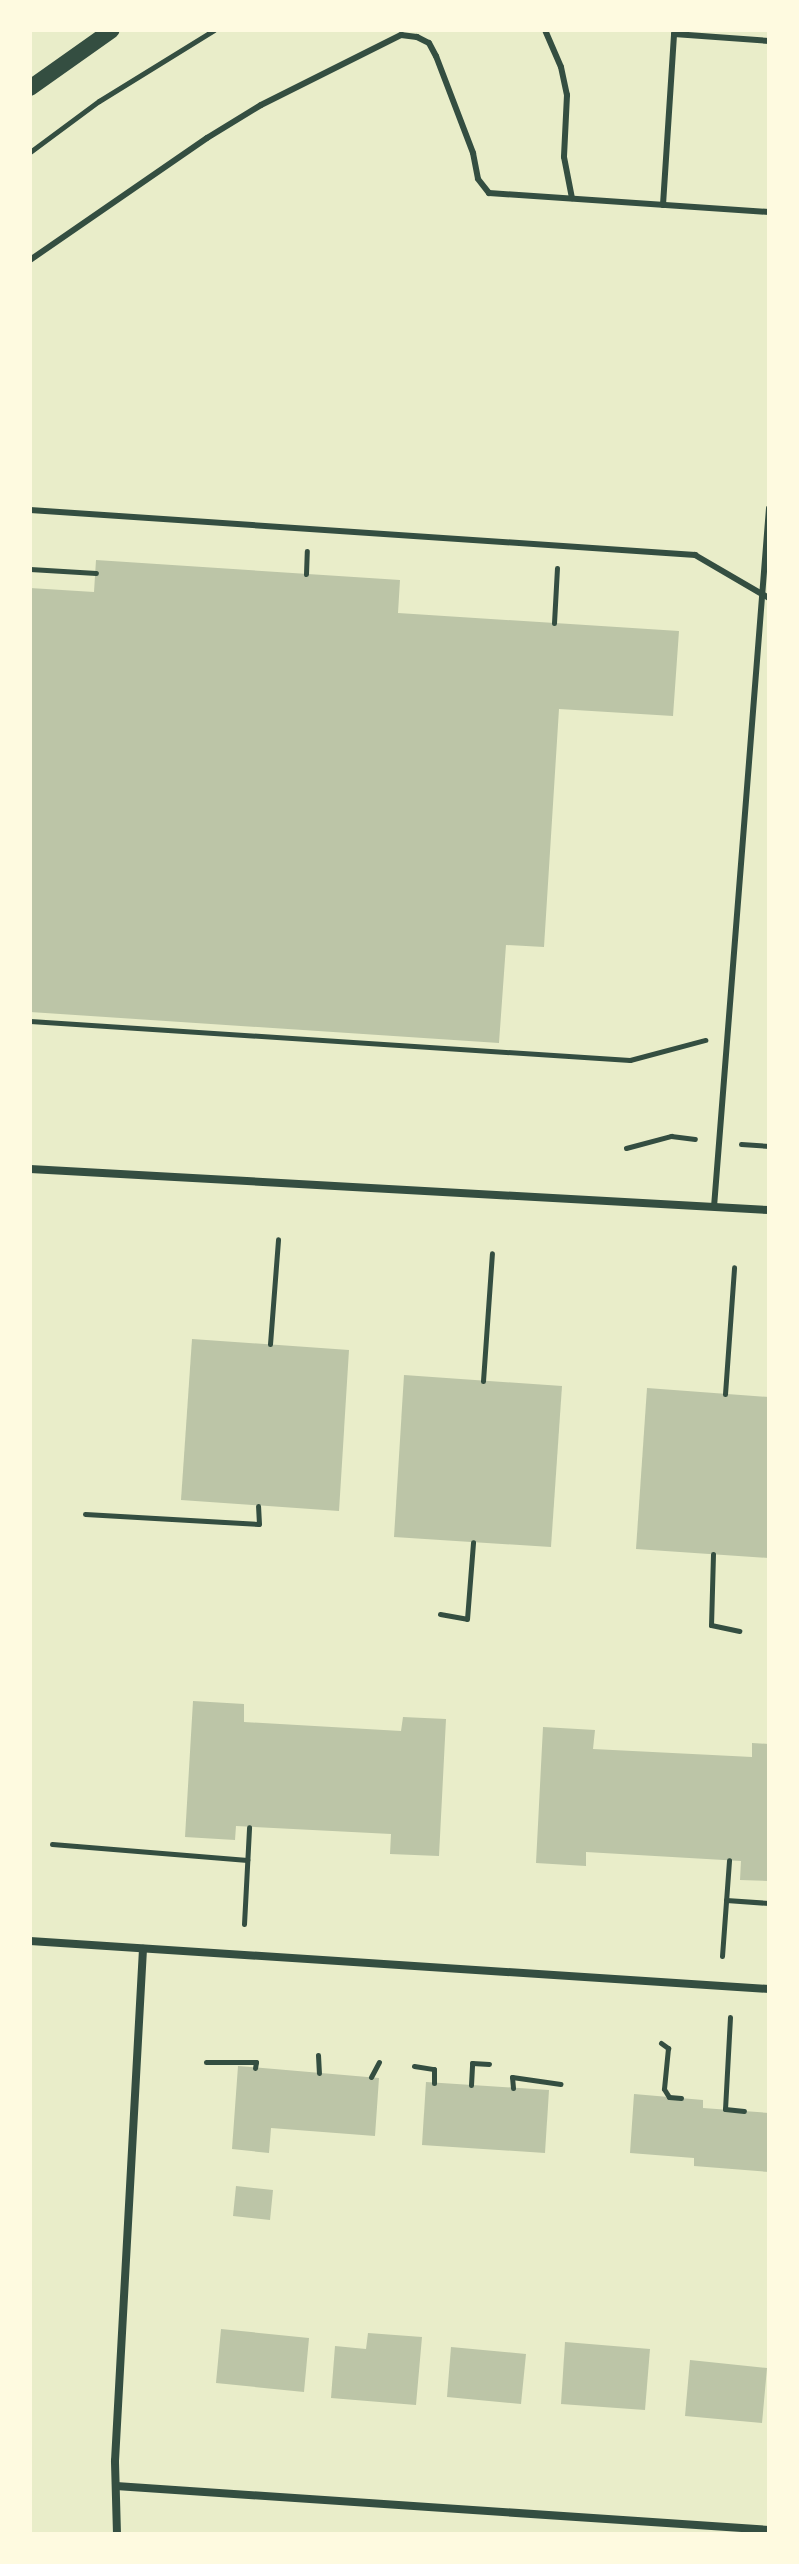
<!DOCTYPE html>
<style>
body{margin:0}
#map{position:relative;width:799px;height:2564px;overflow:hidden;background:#e9edc9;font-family:"Space Grotesk",sans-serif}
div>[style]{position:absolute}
.building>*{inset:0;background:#bcc5a7}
.path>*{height:5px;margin:-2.5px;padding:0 2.5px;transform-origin:2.5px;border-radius:2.5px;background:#344e41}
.service>*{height:6px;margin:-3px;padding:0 3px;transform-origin:3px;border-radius:3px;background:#344e41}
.minor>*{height:8px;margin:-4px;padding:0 4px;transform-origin:4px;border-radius:4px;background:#344e41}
.secondary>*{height:16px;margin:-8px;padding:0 8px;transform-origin:8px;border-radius:8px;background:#344e41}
span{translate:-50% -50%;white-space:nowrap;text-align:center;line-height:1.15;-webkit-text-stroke:8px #fefae0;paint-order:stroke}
.frame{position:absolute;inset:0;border:32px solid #fefae0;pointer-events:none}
</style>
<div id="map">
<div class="building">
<i style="clip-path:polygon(96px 560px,400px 580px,398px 613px,679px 631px,673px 716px,559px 709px,544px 947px,506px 945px,499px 1043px,30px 1012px,30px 588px,94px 592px)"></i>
<i style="clip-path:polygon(192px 1339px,349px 1350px,339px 1511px,181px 1500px)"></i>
<i style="clip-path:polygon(404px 1375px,562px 1386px,551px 1547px,394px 1537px)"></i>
<i style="clip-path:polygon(647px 1388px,769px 1397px,769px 1558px,636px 1549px)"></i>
<i style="clip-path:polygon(193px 1701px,244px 1704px,244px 1722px,401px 1731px,403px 1717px,446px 1719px,439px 1856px,390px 1854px,391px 1834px,236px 1826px,235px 1840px,185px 1837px)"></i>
<i style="clip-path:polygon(543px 1727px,595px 1730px,593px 1749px,752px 1757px,752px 1743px,769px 1744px,769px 1881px,740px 1880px,741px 1861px,586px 1852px,586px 1866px,536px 1863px)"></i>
<i style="clip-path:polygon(238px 2066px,379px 2078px,375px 2136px,271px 2128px,269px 2153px,232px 2149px)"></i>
<i style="clip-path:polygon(426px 2082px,549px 2090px,545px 2153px,422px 2145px)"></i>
<i style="clip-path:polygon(634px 2094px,703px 2100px,703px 2108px,769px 2113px,769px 2172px,694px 2166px,694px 2158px,630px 2153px)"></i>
<i style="clip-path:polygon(236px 2186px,273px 2190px,270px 2220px,233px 2216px)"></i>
<i style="clip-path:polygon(221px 2329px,309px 2338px,304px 2392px,216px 2383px)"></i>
<i style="clip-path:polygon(368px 2333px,422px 2337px,416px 2405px,331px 2398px,335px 2346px,366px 2349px)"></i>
<i style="clip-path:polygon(565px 2342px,650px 2349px,645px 2410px,561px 2404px)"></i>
<i style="clip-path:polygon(451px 2347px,526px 2354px,521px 2404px,447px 2397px)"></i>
<i style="clip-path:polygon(690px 2360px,767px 2368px,762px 2423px,685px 2416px)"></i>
</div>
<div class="path">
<i style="left:30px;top:152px;width:86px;rotate:-36.5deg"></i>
<i style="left:99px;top:101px;width:135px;rotate:-31.7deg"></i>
<i style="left:30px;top:569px;width:66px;rotate:3.5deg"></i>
<i style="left:306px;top:574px;width:23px;rotate:-88deg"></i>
<i style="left:554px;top:623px;width:55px;rotate:-86.9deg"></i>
<i style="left:30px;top:1021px;width:601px;rotate:3.72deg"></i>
<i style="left:630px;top:1060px;width:78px;rotate:-14.9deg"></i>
<i style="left:741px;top:1144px;width:28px;rotate:4deg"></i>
<i style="left:626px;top:1148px;width:47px;rotate:-14.9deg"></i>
<i style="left:671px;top:1136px;width:24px;rotate:7deg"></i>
<i style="left:270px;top:1344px;width:105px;rotate:-85.6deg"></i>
<i style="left:483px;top:1381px;width:128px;rotate:-86deg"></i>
<i style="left:725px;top:1394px;width:127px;rotate:-85.9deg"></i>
<i style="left:85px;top:1514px;width:174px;rotate:3.3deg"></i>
<i style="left:259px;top:1524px;width:18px;rotate:-93deg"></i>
<i style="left:713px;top:1554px;width:71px;rotate:91.6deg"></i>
<i style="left:711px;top:1625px;width:29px;rotate:12deg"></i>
<i style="left:440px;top:1614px;width:27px;rotate:10deg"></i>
<i style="left:467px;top:1619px;width:77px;rotate:-85.5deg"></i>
<i style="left:52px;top:1844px;width:196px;rotate:4.7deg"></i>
<i style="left:726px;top:1900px;width:43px;rotate:4deg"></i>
<i style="left:244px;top:1924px;width:97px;rotate:-87deg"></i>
<i style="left:722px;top:1956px;width:96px;rotate:-85.8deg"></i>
<i style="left:730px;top:2017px;width:92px;rotate:93.1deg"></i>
<i style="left:725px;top:2109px;width:19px;rotate:6deg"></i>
<i style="left:661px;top:2043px;width:9px;rotate:36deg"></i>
<i style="left:668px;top:2048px;width:41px;rotate:95.6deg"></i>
<i style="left:664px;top:2089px;width:9px;rotate:58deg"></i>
<i style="left:669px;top:2097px;width:12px;rotate:5deg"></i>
<i style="left:318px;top:2055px;width:18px;rotate:87deg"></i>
<i style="left:206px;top:2062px;width:50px"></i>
<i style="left:256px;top:2062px;width:6px;rotate:99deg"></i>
<i style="left:414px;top:2066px;width:20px;rotate:9deg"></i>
<i style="left:434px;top:2069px;width:14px;rotate:90deg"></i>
<i style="left:371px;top:2077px;width:17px;rotate:-62deg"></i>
<i style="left:471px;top:2085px;width:22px;rotate:-87deg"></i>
<i style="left:472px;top:2063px;width:17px;rotate:3deg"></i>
<i style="left:513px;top:2088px;width:11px;rotate:-95deg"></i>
<i style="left:512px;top:2077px;width:49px;rotate:8.1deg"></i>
</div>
<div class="service">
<i style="left:545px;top:30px;width:40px;rotate:66.6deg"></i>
<i style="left:561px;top:67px;width:29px;rotate:78deg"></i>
<i style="left:567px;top:95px;width:62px;rotate:92.8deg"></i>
<i style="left:564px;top:157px;width:42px;rotate:79deg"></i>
<i style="left:663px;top:205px;width:171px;rotate:-86.3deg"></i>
<i style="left:674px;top:34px;width:95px;rotate:4.2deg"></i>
<i style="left:30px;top:260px;width:215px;rotate:-34.6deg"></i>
<i style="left:207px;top:138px;width:63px;rotate:-31.4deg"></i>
<i style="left:261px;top:105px;width:157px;rotate:-26.6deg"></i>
<i style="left:401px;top:35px;width:16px;rotate:7deg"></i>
<i style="left:417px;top:37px;width:13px;rotate:27deg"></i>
<i style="left:429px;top:43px;width:15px;rotate:62deg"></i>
<i style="left:436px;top:56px;width:104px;rotate:69.1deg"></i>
<i style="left:473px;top:153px;width:26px;rotate:79deg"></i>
<i style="left:478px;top:179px;width:18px;rotate:52deg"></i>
<i style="left:489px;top:193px;width:281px;rotate:3.9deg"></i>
<i style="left:30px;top:510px;width:667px;rotate:3.87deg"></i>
<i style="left:695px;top:555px;width:86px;rotate:30.2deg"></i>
<i style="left:714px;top:1207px;width:701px;rotate:-85.5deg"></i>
</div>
<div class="minor">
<i style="left:30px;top:1169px;width:740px;rotate:3.18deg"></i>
<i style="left:30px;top:1941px;width:741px;rotate:3.72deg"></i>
<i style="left:116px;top:2486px;width:654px;rotate:3.85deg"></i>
<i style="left:117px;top:2534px;width:73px;rotate:-91.6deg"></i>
<i style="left:115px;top:2461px;width:513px;rotate:-86.87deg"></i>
</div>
<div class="secondary">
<i style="left:30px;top:88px;width:100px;rotate:-35.3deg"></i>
</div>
<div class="frame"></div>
</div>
